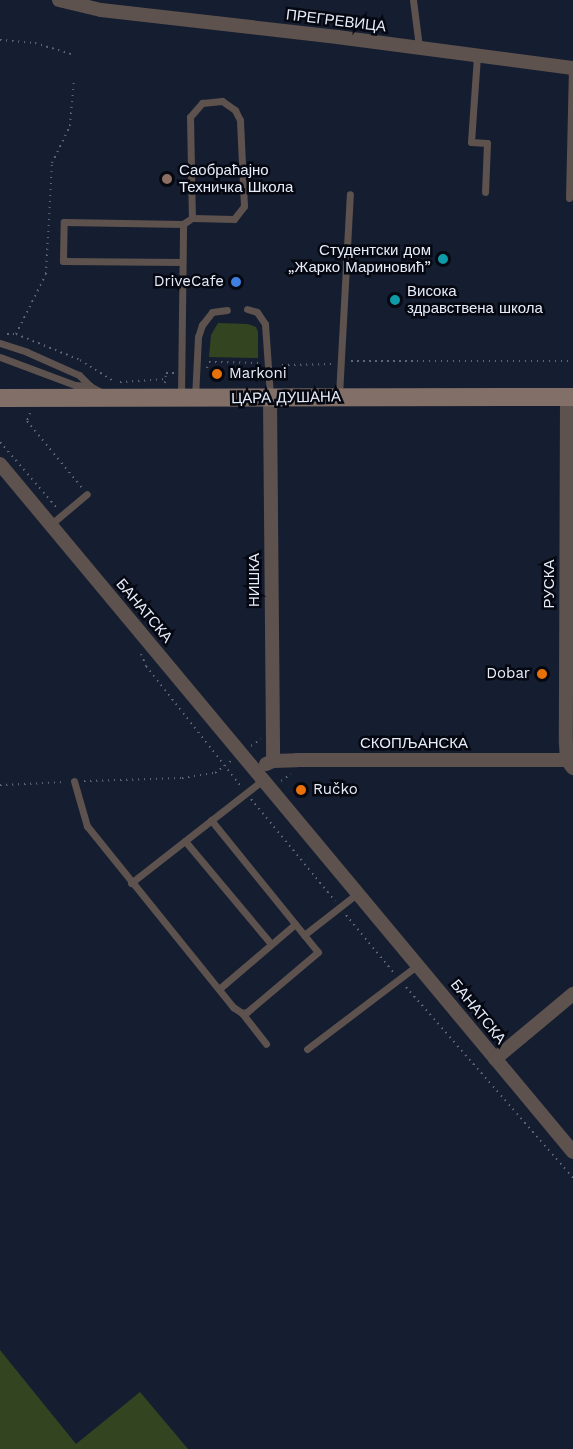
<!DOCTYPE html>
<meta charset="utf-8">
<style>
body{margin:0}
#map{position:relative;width:573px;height:1449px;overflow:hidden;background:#151d30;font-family:"Work Sans",sans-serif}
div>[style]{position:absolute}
.green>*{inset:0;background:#334421}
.path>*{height:2px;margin-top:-1px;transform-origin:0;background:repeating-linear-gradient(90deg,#5f6678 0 1.5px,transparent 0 6px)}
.service>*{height:7px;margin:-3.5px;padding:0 3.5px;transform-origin:3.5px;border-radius:3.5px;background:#5d524d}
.minor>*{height:14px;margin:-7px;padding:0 7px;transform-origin:7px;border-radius:7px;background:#5d524d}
.secondary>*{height:18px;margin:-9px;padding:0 9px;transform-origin:9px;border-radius:9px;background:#816f68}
.dots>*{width:16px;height:16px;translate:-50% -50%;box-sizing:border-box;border:3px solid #050810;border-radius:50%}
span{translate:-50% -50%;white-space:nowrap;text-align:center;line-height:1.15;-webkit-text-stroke:5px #050810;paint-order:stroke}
.street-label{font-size:15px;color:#e6ecfa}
.poi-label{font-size:15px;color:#e6ecfa}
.left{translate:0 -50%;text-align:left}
.right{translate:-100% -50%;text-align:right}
</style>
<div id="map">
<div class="green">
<i style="clip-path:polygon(218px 323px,248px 324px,256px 327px,258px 332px,258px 358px,209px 357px,211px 335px)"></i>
<i style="clip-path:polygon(0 1350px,76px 1444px,140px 1392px,188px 1449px,0 1449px)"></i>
</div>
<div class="path">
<i style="left:0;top:40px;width:35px;rotate:5deg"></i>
<i style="left:35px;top:43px;width:39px;rotate:17deg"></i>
<i style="left:7px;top:334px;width:9px"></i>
<i style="left:16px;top:334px;width:67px;rotate:-63.4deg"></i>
<i style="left:46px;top:274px;width:111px;rotate:-86.9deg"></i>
<i style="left:52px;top:163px;width:41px;rotate:-64.1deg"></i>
<i style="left:70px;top:126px;width:47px;rotate:-85.1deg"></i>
<i style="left:16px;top:334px;width:69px;rotate:22.1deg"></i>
<i style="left:80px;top:360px;width:41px;rotate:32.2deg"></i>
<i style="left:351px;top:361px;width:222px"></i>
<i style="left:207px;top:368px;width:6px;rotate:-72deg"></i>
<i style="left:209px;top:362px;width:51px;rotate:1.1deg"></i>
<i style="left:282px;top:375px;width:10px;rotate:-90deg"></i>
<i style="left:282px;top:365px;width:49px;rotate:-1.2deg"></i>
<i style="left:120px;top:382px;width:46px;rotate:-3.7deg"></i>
<i style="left:165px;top:383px;width:10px;rotate:-84deg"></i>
<i style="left:166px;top:373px;width:8px"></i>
<i style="left:30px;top:413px;width:9px;rotate:111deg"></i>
<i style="left:27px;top:421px;width:87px;rotate:50.6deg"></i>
<i style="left:0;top:442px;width:87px;rotate:49.2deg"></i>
<i style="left:141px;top:654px;width:13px;rotate:67deg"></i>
<i style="left:146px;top:666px;width:152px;rotate:51.7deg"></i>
<i style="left:251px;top:746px;width:12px;rotate:-35deg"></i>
<i style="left:84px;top:781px;width:98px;rotate:-1.8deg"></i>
<i style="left:182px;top:778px;width:33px;rotate:-9deg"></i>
<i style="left:215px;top:773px;width:21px;rotate:-37deg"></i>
<i style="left:281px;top:781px;width:12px;rotate:-35deg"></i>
<i style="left:0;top:785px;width:66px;rotate:-2.6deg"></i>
<i style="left:251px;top:799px;width:132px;rotate:50.5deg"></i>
<i style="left:346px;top:915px;width:75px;rotate:50.4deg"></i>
<i style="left:406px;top:987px;width:254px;rotate:48.8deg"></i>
</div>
<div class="service">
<i style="left:413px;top:0;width:47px;rotate:82.7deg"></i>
<i style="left:477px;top:56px;width:86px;rotate:94deg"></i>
<i style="left:471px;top:142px;width:16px;rotate:4deg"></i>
<i style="left:487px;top:143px;width:49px;rotate:92.3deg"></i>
<i style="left:569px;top:198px;width:130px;rotate:-88.7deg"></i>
<i style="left:182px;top:262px;width:119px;rotate:-179.5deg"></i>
<i style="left:63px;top:261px;width:39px;rotate:-89deg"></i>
<i style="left:64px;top:222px;width:119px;rotate:1deg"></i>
<i style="left:247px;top:309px;width:10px;rotate:17deg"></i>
<i style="left:257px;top:312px;width:14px;rotate:56deg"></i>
<i style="left:265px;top:324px;width:72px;rotate:86deg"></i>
<i style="left:0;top:343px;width:28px;rotate:18deg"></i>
<i style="left:27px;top:352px;width:57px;rotate:23.9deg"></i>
<i style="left:79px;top:375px;width:16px;rotate:45deg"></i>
<i style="left:90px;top:386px;width:13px;rotate:29deg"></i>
<i style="left:0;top:357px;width:80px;rotate:20.5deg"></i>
<i style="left:75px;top:385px;width:15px;rotate:4deg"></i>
<i style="left:339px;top:395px;width:201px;rotate:-86.9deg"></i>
<i style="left:181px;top:396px;width:172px;rotate:-89.3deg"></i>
<i style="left:183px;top:224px;width:11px;rotate:-34deg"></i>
<i style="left:192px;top:218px;width:42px;rotate:1.4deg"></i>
<i style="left:234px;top:219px;width:16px;rotate:-52deg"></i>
<i style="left:244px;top:206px;width:86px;rotate:-92.7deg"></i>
<i style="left:240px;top:120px;width:11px;rotate:-117deg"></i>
<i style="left:235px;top:110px;width:16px;rotate:-145deg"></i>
<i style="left:222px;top:101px;width:20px;rotate:174deg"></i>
<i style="left:202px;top:103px;width:18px;rotate:131deg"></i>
<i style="left:190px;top:117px;width:101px;rotate:88.9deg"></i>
<i style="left:195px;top:398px;width:61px;rotate:-87.2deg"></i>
<i style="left:198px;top:337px;width:13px;rotate:-72deg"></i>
<i style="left:202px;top:325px;width:16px;rotate:-52deg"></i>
<i style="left:212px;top:312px;width:15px;rotate:-8deg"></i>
<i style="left:50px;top:525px;width:48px;rotate:-40deg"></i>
<i style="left:74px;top:781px;width:47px;rotate:73.9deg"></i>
<i style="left:87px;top:826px;width:233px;rotate:51.1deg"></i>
<i style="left:233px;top:1007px;width:11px;rotate:34deg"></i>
<i style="left:242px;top:1013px;width:39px;rotate:52deg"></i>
<i style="left:211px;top:820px;width:170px;rotate:51deg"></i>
<i style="left:318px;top:952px;width:93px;rotate:139.8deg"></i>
<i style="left:247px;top:1012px;width:5px;rotate:169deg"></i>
<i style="left:185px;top:841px;width:134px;rotate:50.1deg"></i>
<i style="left:131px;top:883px;width:169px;rotate:-38deg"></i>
<i style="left:304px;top:935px;width:70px;rotate:-38deg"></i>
<i style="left:219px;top:989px;width:100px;rotate:-40.5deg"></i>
<i style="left:307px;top:1049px;width:141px;rotate:-37.2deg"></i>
</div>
<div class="minor">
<i style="left:59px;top:0;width:43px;rotate:13.4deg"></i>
<i style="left:101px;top:10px;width:238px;rotate:6.5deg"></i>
<i style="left:337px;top:37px;width:238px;rotate:7.5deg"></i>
<i style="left:567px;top:397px;width:346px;rotate:90.2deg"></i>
<i style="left:566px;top:743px;width:17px;rotate:87deg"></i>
<i style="left:567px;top:760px;width:10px;rotate:53deg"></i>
<i style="left:270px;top:399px;width:362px;rotate:89.5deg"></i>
<i style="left:0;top:464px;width:895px;rotate:50.21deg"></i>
<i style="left:266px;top:764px;width:8px;rotate:-23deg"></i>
<i style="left:273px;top:761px;width:24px;rotate:-2deg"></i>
<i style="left:297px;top:760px;width:276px"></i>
<i style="left:495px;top:1059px;width:102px;rotate:-39.8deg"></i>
</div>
<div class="secondary">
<i style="left:0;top:398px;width:573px;rotate:-0.1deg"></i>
</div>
<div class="dots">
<i style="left:167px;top:179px;background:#8d6e63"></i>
<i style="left:443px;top:259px;background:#0f9aa8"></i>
<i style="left:236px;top:282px;background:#3f7fe0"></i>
<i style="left:395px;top:300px;background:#0f9aa8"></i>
<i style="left:217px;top:374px;background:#e8710a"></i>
<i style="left:542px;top:674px;background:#e8710a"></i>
<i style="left:301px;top:790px;background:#e8710a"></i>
</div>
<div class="street-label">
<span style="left:336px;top:21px;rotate:7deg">ПРЕГРЕВИЦА</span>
<span style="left:286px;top:398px;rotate:-1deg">ЦАРА ДУШАНА</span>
<span style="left:255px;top:580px;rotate:-90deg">НИШКА</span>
<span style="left:550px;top:584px;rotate:-90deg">РУСКА</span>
<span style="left:144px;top:611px;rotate:50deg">БАНАТСКА</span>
<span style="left:414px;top:744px">СКОПЉАНСКА</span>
<span style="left:478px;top:1012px;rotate:51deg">БАНАТСКА</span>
</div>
<div class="poi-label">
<span class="left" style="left:179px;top:179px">Саобраћајно<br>Техничка Школа</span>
<span class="right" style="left:431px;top:259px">Студентски дом<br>„Жарко Мариновић”</span>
<span class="right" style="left:224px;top:282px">DriveCafe</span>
<span class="left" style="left:407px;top:300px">Висока<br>здравствена школа</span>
<span class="left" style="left:229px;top:374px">Markoni</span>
<span class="right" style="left:530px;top:674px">Dobar</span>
<span class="left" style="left:313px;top:790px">Ručko</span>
</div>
</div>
